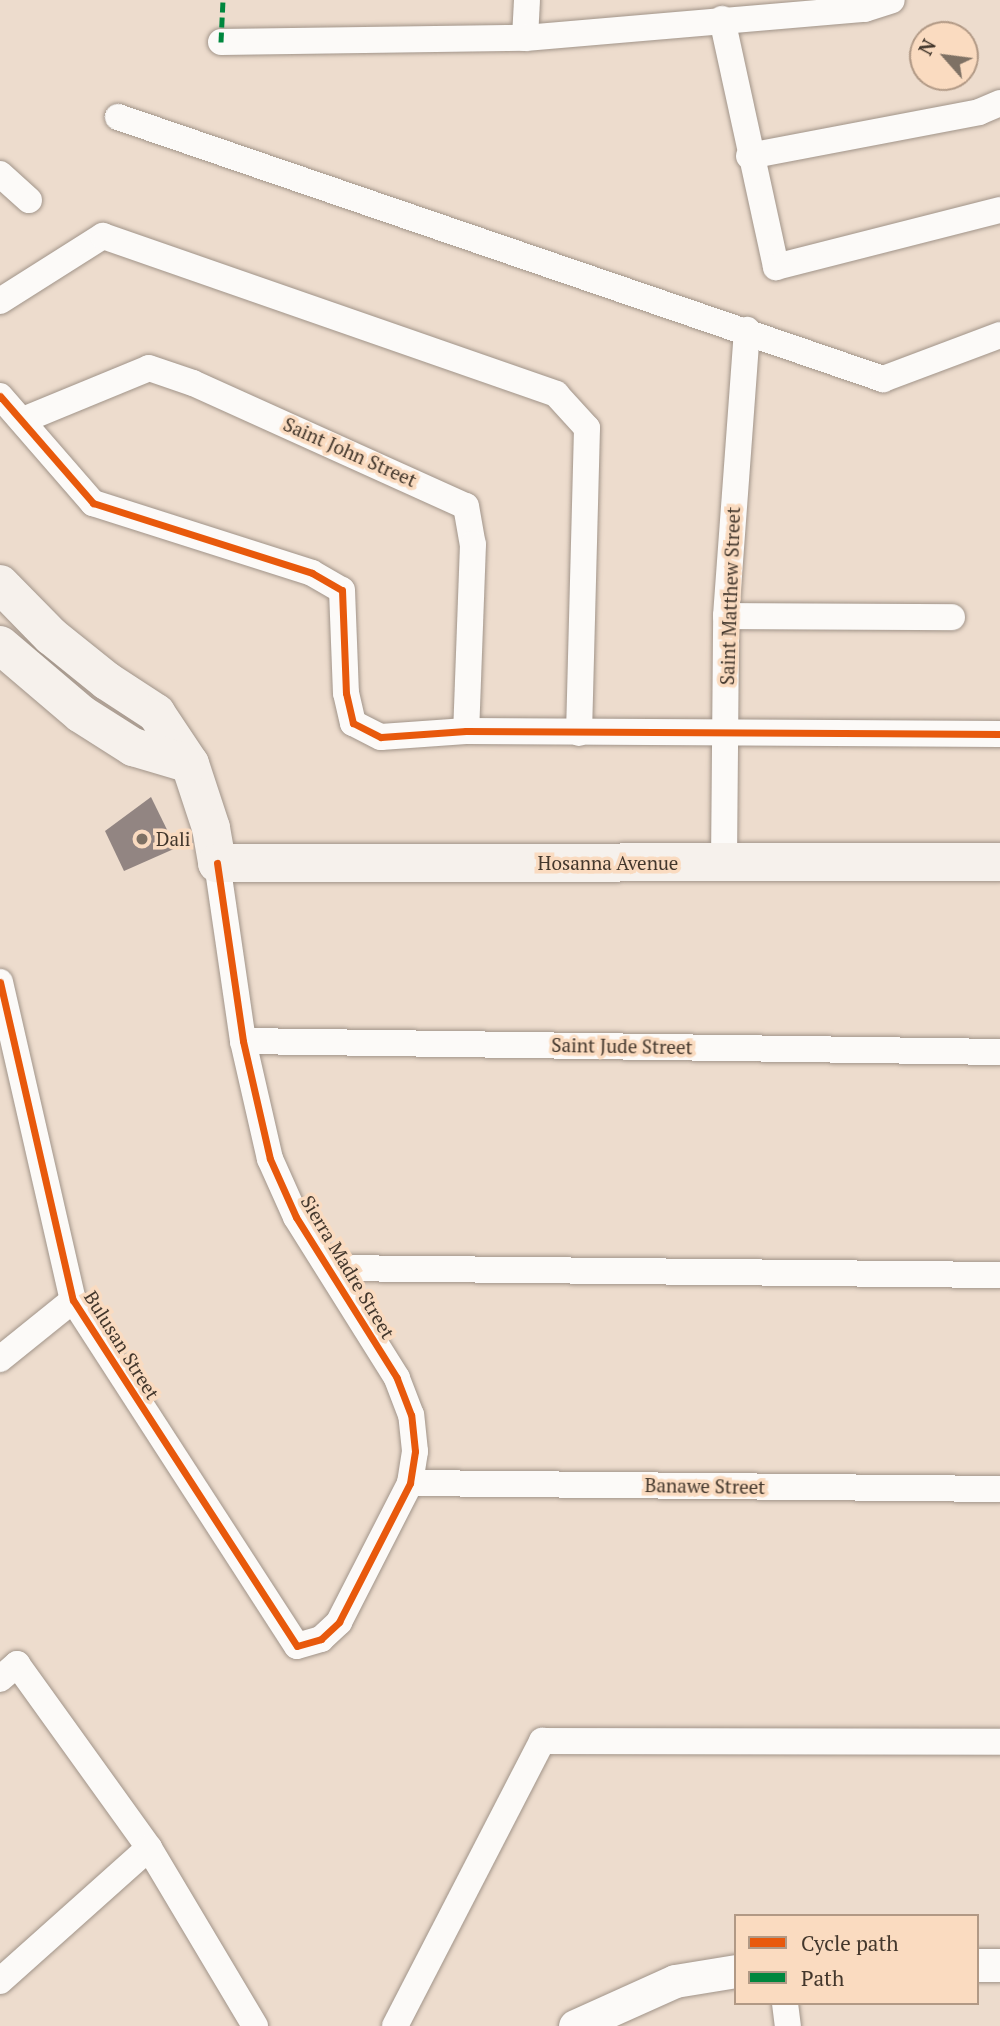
<!DOCTYPE html>
<style>
body{margin:0}
#map{position:relative;width:1000px;height:2026px;overflow:hidden;background:#eddccd;font-family:"PT Serif",serif}
div>[style]{position:absolute}
.building>*{inset:0;background:#928582}
.roads{filter:drop-shadow(0 0 2px #a19489) drop-shadow(0 0 2px #a19489)}
.minor>*{height:26px;margin:-13px;padding:0 13px;transform-origin:13px;border-radius:13px;background:#fcfaf8}
.tertiary>*{height:33px;margin:-16.5px;padding:0 16.5px;transform-origin:16.5px;border-radius:16.5px;background:#fcfaf8}
.secondary>*{height:38px;margin:-19px;padding:0 19px;transform-origin:19px;border-radius:19px;background:#f6f1ec}
.quiet>*{height:5px;margin-top:-2.5px;transform-origin:0;background:repeating-linear-gradient(90deg,#00873e 0 10px,transparent 0 15px)}
.cycleway>*{height:7px;margin:-3.5px;padding:0 3.5px;transform-origin:3.5px;border-radius:3.5px;background:#e8590c}
.dots>*{width:19px;height:19px;translate:-50% -50%;box-sizing:border-box;border:4px solid #fadbc0;border-radius:50%}
span{translate:-50% -50%;white-space:nowrap;text-align:center;line-height:1.15;-webkit-text-stroke:7px #fadbc0;paint-order:stroke}
.street-label{font-size:19px;color:#43372c}
.poi-label{font-size:19px;color:#43372c}
.left{translate:0 -50%;text-align:left}
.legend{position:absolute;left:734px;top:1914px;width:245px;height:91px;box-sizing:border-box;background:#fadbc0;border:2px solid #b19985;margin:0;padding:9px 12px;list-style:none;font-size:21px;color:#43372c}
.legend li{display:flex;align-items:center;gap:14px;height:35px}
.legend b{width:35px;border:2px solid #b19985}
.north{position:absolute;left:909px;top:21px;width:70px;height:70px;box-sizing:border-box;background:#fadbc0;border:2px solid #b19985;border-radius:50%;rotate:298deg;font-size:19px;font-weight:700;line-height:28px;text-align:center;color:#43372c}
.north::after{content:'';display:block;margin:auto;width:24px;height:32px;background:#7e7164;clip-path:polygon(50% 0,100% 100%,50% 72%,0 100%)}
</style>
<div id="map">
<div class="building">
<i style="clip-path:polygon(151px 797px,176px 848px,124px 871px,105px 831px)"></i>
</div>
<div class="roads">
<div class="minor">
<i style="left:722px;top:19px;width:254px;rotate:77.7deg"></i>
<i style="left:776px;top:267px;width:231px;rotate:-14.3deg"></i>
<i style="left:525px;top:38px;width:38px;rotate:-87deg"></i>
<i style="left:221px;top:42px;width:304px;rotate:-0.8deg"></i>
<i style="left:525px;top:38px;width:341px;rotate:-4.9deg"></i>
<i style="left:865px;top:9px;width:28px;rotate:-18deg"></i>
<i style="left:118px;top:117px;width:809px;rotate:18.91deg"></i>
<i style="left:883px;top:379px;width:125px;rotate:-20.6deg"></i>
<i style="left:749px;top:156px;width:234px;rotate:-10.8deg"></i>
<i style="left:979px;top:112px;width:23px;rotate:-23deg"></i>
<i style="left:0;top:174px;width:39px;rotate:42deg"></i>
<i style="left:0;top:301px;width:122px;rotate:-32.3deg"></i>
<i style="left:103px;top:236px;width:480px;rotate:19.2deg"></i>
<i style="left:556px;top:394px;width:46px;rotate:47.6deg"></i>
<i style="left:587px;top:428px;width:305px;rotate:91.5deg"></i>
<i style="left:0;top:396px;width:142px;rotate:49deg"></i>
<i style="left:93px;top:503px;width:230px;rotate:17.7deg"></i>
<i style="left:312px;top:573px;width:34px;rotate:30deg"></i>
<i style="left:342px;top:590px;width:103px;rotate:87.8deg"></i>
<i style="left:346px;top:693px;width:31px;rotate:77deg"></i>
<i style="left:353px;top:723px;width:31px;rotate:27deg"></i>
<i style="left:381px;top:737px;width:85px;rotate:-4deg"></i>
<i style="left:466px;top:731px;width:534px;rotate:0.32deg"></i>
<i style="left:23px;top:420px;width:136px;rotate:-22.4deg"></i>
<i style="left:149px;top:368px;width:46px;rotate:18.8deg"></i>
<i style="left:193px;top:383px;width:299px;rotate:24.3deg"></i>
<i style="left:466px;top:506px;width:39px;rotate:80deg"></i>
<i style="left:473px;top:544px;width:187px;rotate:92.1deg"></i>
<i style="left:726px;top:616px;width:226px;rotate:0.3deg"></i>
<i style="left:724px;top:863px;width:247px;rotate:-89.5deg"></i>
<i style="left:726px;top:616px;width:287px;rotate:-85.8deg"></i>
<i style="left:0;top:982px;width:326px;rotate:77.1deg"></i>
<i style="left:73px;top:1300px;width:412px;rotate:57.1deg"></i>
<i style="left:297px;top:1646px;width:25px;rotate:-16deg"></i>
<i style="left:321px;top:1639px;width:25px;rotate:-43deg"></i>
<i style="left:339px;top:1622px;width:156px;rotate:-62.9deg"></i>
<i style="left:410px;top:1483px;width:32px;rotate:-81deg"></i>
<i style="left:415px;top:1451px;width:36px;rotate:-96deg"></i>
<i style="left:411px;top:1415px;width:40px;rotate:-111deg"></i>
<i style="left:397px;top:1378px;width:190px;rotate:-122.1deg"></i>
<i style="left:296px;top:1217px;width:64px;rotate:-114.1deg"></i>
<i style="left:270px;top:1159px;width:121px;rotate:-102.9deg"></i>
<i style="left:243px;top:1041px;width:180px;rotate:-98.3deg"></i>
<i style="left:243px;top:1041px;width:757px;rotate:0.83deg"></i>
<i style="left:331px;top:1268px;width:669px;rotate:0.6deg"></i>
<i style="left:0;top:1359px;width:94px;rotate:-38.9deg"></i>
<i style="left:410px;top:1483px;width:590px;rotate:0.58deg"></i>
<i style="left:0;top:1679px;width:23px;rotate:-41deg"></i>
<i style="left:17px;top:1664px;width:226px;rotate:54.3deg"></i>
<i style="left:149px;top:1848px;width:207px;rotate:59.2deg"></i>
<i style="left:0;top:1981px;width:200px;rotate:-41.8deg"></i>
<i style="left:785px;top:2003px;width:23px;rotate:83deg"></i>
<i style="left:395px;top:2026px;width:321px;rotate:-62.7deg"></i>
<i style="left:542px;top:1741px;width:458px;rotate:0.1deg"></i>
</div>
<div class="tertiary">
<i style="left:977px;top:1965px;width:23px"></i>
<i style="left:575px;top:2026px;width:110px;rotate:-24.2deg"></i>
<i style="left:675px;top:1981px;width:62px;rotate:-9.3deg"></i>
</div>
<div class="secondary">
<i style="left:0;top:584px;width:73px;rotate:45.6deg"></i>
<i style="left:51px;top:636px;width:72px;rotate:38.8deg"></i>
<i style="left:107px;top:681px;width:59px;rotate:33.1deg"></i>
<i style="left:156px;top:713px;width:61px;rotate:56.3deg"></i>
<i style="left:190px;top:764px;width:67px;rotate:71.8deg"></i>
<i style="left:211px;top:828px;width:36px;rotate:80deg"></i>
<i style="left:217px;top:863px;width:783px;rotate:-0.07deg"></i>
<i style="left:0;top:645px;width:106px;rotate:40.4deg"></i>
<i style="left:81px;top:714px;width:62px;rotate:32.4deg"></i>
<i style="left:133px;top:747px;width:59px;rotate:16.6deg"></i>
</div>
</div>
<div class="quiet">
<i style="left:221px;top:42px;width:42px;rotate:-87.3deg"></i>
</div>
<div class="cycleway">
<i style="left:0;top:396px;width:142px;rotate:49deg"></i>
<i style="left:93px;top:503px;width:230px;rotate:17.7deg"></i>
<i style="left:312px;top:573px;width:34px;rotate:30deg"></i>
<i style="left:342px;top:590px;width:103px;rotate:87.8deg"></i>
<i style="left:346px;top:693px;width:31px;rotate:77deg"></i>
<i style="left:353px;top:723px;width:31px;rotate:27deg"></i>
<i style="left:381px;top:737px;width:85px;rotate:-4deg"></i>
<i style="left:466px;top:731px;width:534px;rotate:0.32deg"></i>
<i style="left:0;top:982px;width:326px;rotate:77.1deg"></i>
<i style="left:73px;top:1300px;width:412px;rotate:57.1deg"></i>
<i style="left:297px;top:1646px;width:25px;rotate:-16deg"></i>
<i style="left:321px;top:1639px;width:25px;rotate:-43deg"></i>
<i style="left:339px;top:1622px;width:156px;rotate:-62.9deg"></i>
<i style="left:410px;top:1483px;width:32px;rotate:-81deg"></i>
<i style="left:415px;top:1451px;width:36px;rotate:-96deg"></i>
<i style="left:411px;top:1415px;width:40px;rotate:-111deg"></i>
<i style="left:397px;top:1378px;width:190px;rotate:-122.1deg"></i>
<i style="left:296px;top:1217px;width:64px;rotate:-114.1deg"></i>
<i style="left:270px;top:1159px;width:121px;rotate:-102.9deg"></i>
<i style="left:243px;top:1041px;width:180px;rotate:-98.3deg"></i>
</div>
<div class="dots">
<i style="left:142px;top:839px;background:#7e7164"></i>
</div>
<div class="street-label">
<span style="left:350px;top:452px;rotate:24deg">Saint John Street</span>
<span style="left:730px;top:596px;rotate:-88deg">Saint Matthew Street</span>
<span style="left:608px;top:863px">Hosanna Avenue</span>
<span style="left:622px;top:1046px;rotate:1deg">Saint Jude Street</span>
<span style="left:348px;top:1267px;rotate:59deg">Sierra Madre Street</span>
<span style="left:122px;top:1345px;rotate:58deg">Bulusan Street</span>
<span style="left:705px;top:1486px;rotate:1deg">Banawe Street</span>
</div>
<div class="poi-label">
<span class="left" style="left:156px;top:839px">Dali</span>
</div>
<ul class="legend">
<li><b style="height:9px;background:#e8590c"></b>Cycle path</li>
<li><b style="height:9px;background:#00873e"></b>Path</li>
</ul>
<div class="north">N</div>
</div>
